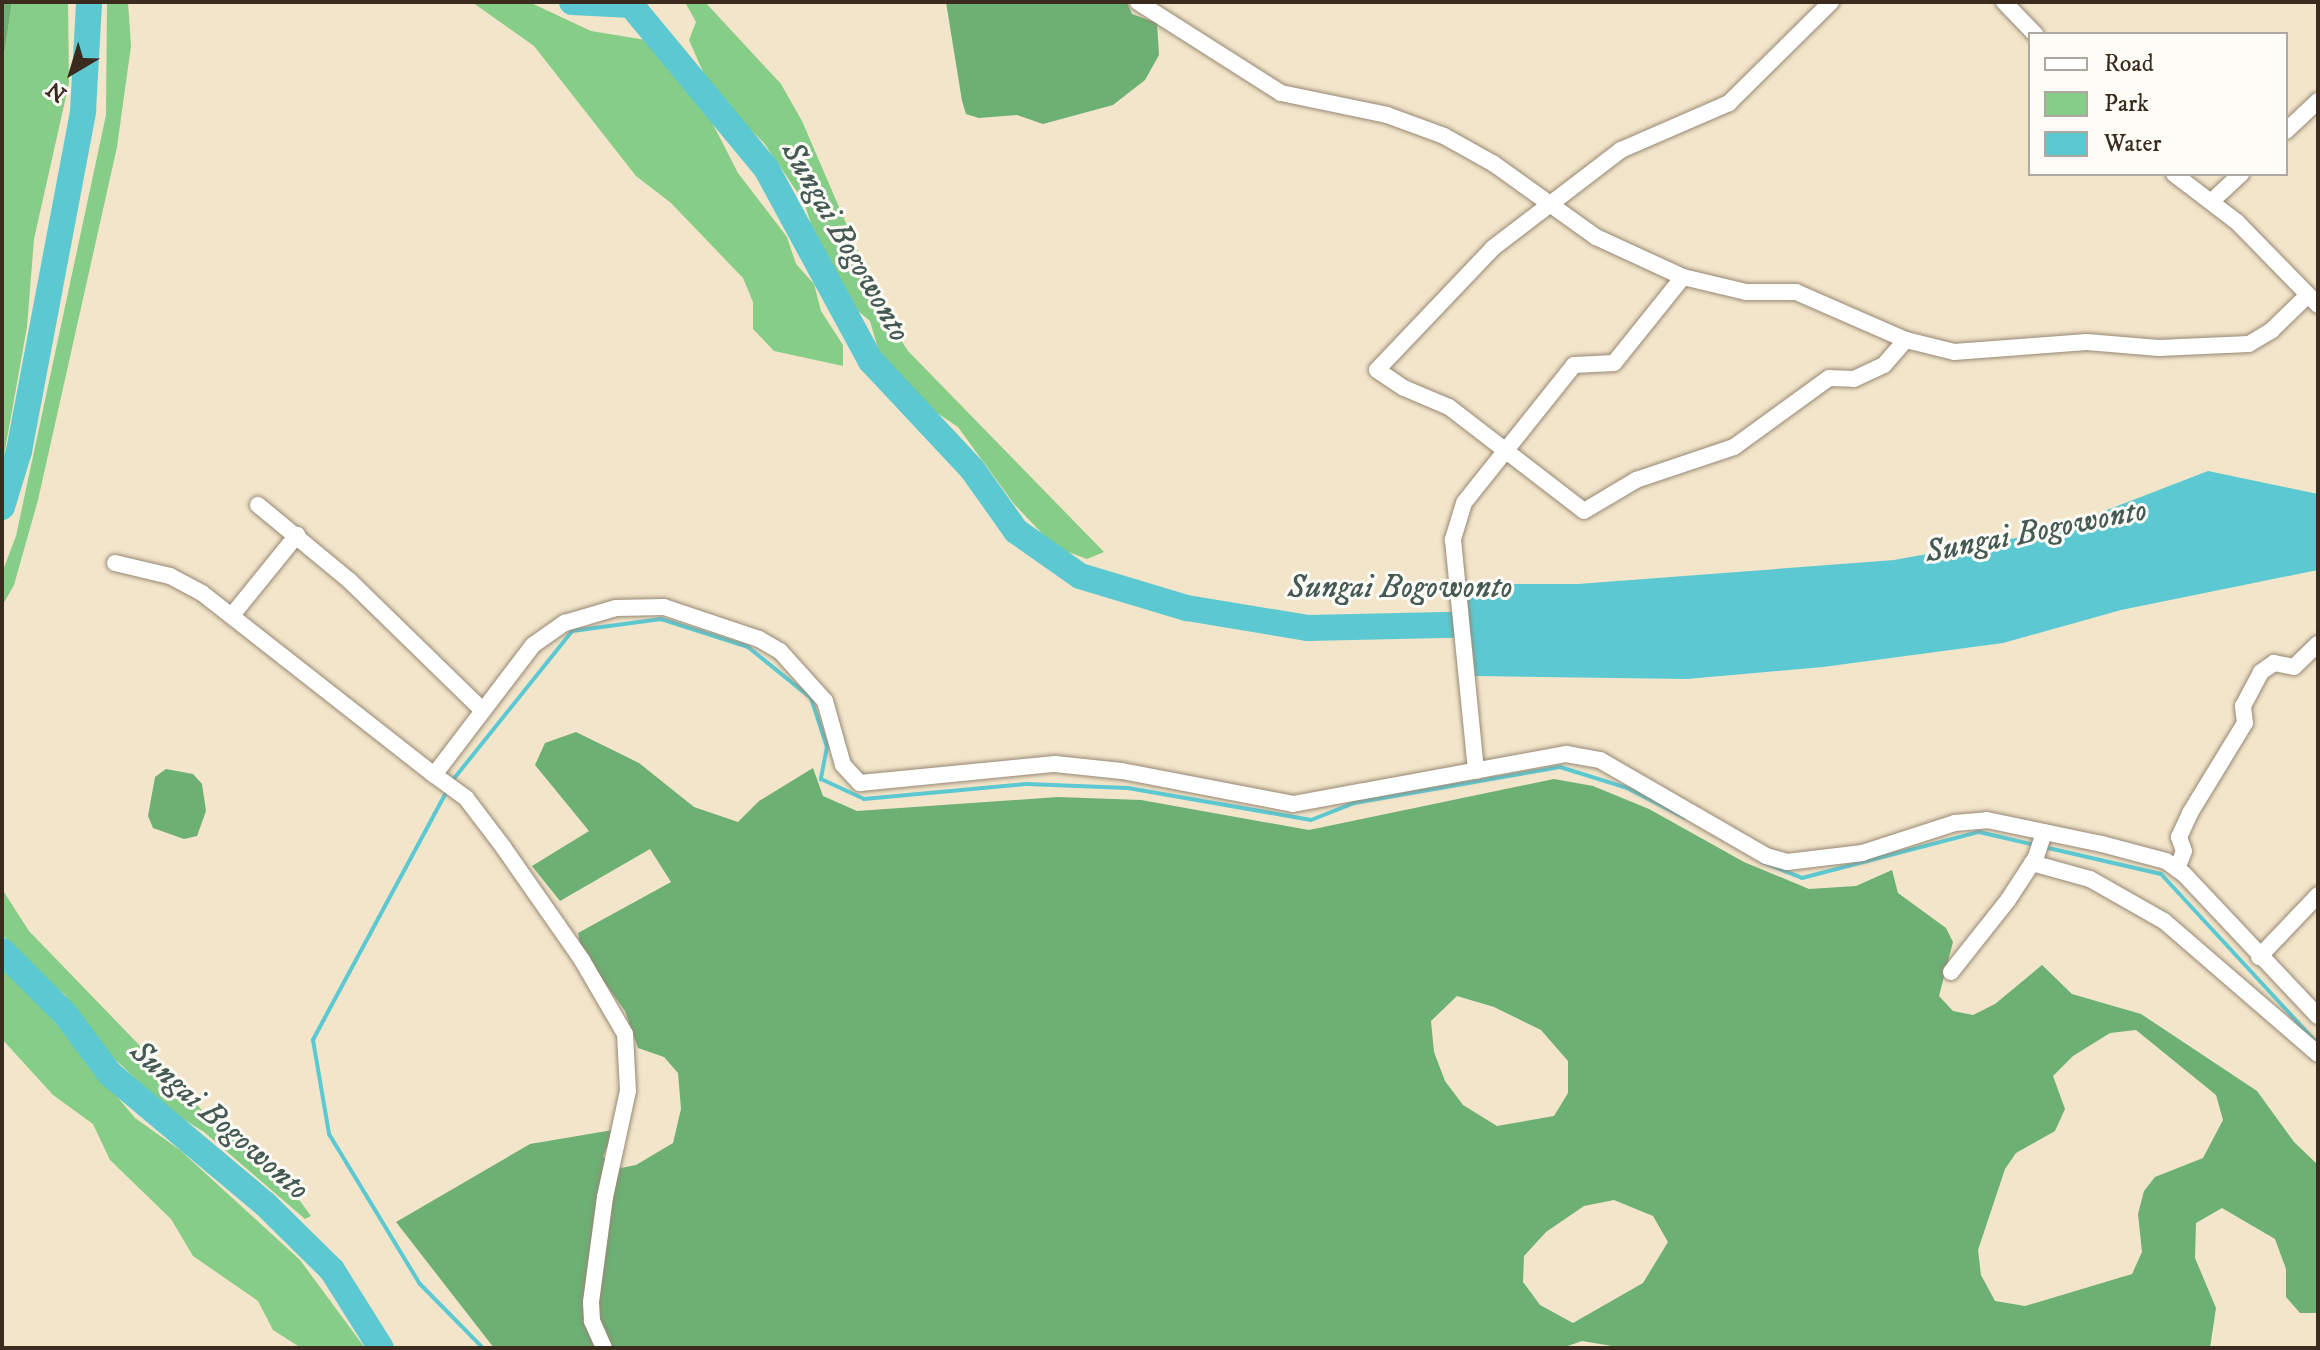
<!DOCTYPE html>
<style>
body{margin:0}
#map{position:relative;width:2320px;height:1350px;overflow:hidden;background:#f2e5ca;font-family:"IM FELL DW Pica",serif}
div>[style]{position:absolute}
.green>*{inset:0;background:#86cd88}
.forest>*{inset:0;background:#6cb074}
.water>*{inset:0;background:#5cc9d2}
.stream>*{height:4px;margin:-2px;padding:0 2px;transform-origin:2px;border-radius:2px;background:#5cc9d2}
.river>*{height:26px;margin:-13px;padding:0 13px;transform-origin:13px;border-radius:13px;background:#5cc9d2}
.roads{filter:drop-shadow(0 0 2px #968874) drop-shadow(0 0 2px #968874)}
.street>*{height:16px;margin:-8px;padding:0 8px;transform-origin:8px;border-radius:8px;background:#fff}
span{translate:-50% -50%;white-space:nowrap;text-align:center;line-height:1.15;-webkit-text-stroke:6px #fdfcf7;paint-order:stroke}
.water-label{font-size:32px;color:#455a54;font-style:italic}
.frame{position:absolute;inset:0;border:4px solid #3b2a1e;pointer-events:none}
.legend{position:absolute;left:2028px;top:32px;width:260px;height:144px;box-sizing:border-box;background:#fdfcf7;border:2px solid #afa8a0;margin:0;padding:10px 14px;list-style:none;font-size:24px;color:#3b2a1e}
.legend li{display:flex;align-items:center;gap:16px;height:40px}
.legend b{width:40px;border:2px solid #afa8a0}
.north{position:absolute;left:32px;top:32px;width:80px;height:80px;-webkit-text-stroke:6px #fdfcf7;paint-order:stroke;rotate:218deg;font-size:22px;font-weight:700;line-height:32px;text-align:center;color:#3b2a1e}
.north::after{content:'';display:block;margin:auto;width:28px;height:36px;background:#3b2a1e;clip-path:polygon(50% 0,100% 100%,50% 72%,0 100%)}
</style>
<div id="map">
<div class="green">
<i style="clip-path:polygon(12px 2px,68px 2px,69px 83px,34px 239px,27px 327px,2px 467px,2px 68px)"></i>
<i style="clip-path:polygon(107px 2px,128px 2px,131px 46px,117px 147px,38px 500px,14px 585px,2px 606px,2px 573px,16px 536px,106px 115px)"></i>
<i style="clip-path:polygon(472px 2px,529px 2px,591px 31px,646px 40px,679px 72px,701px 101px,738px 173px,787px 237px,796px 264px,814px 284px,821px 311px,843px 345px,843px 366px,774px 351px,753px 329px,753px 302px,743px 278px,671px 203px,636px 176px,534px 46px)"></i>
<i style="clip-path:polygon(685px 2px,705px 2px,781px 84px,802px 121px,886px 316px,908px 351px,1104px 552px,1087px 559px,1055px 547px,1014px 504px,958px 427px,919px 401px,881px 359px,870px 321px,845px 300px,821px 255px,804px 202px,764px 143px,711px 90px,689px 40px,696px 22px)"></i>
<i style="clip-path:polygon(2px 889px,29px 931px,201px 1109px,276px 1168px,311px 1216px,305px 1219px,204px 1132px,167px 1109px,98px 1043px,65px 995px,23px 960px,2px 934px)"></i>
<i style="clip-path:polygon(2px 959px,135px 1118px,180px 1150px,300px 1260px,365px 1348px,301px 1348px,273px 1330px,258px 1301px,193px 1256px,171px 1219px,110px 1160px,93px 1124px,53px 1095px,2px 1039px)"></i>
</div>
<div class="forest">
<i style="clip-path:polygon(2px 2px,12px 2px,2px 68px)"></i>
<i style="clip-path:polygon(946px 2px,1127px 2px,1132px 14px,1157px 23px,1159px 55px,1145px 80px,1113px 105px,1043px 124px,1017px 115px,979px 118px,966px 114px,962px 101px)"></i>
<i style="clip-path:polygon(evenodd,576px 732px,639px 763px,694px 807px,738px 822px,759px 801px,813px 768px,823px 796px,857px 811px,1058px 797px,1141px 800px,1309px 830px,1554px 779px,1593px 786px,1649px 809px,1744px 862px,1809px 889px,1856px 886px,1892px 870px,1898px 893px,1946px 928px,1953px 942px,1939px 996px,1953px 1011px,1973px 1015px,1995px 1004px,2042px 965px,2072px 994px,2141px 1014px,2257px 1091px,2294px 1142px,2318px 1165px,2318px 1313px,2300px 1313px,2286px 1297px,2286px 1269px,2275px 1239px,2222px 1208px,2196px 1223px,2195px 1258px,2216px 1308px,2210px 1348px,1624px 1348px,1582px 1341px,1562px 1348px,494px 1348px,396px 1222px,530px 1144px,613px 1130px,603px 1157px,621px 1168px,636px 1165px,673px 1143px,681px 1109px,678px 1073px,664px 1057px,638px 1048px,625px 1011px,581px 950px,578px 933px,671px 882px,650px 849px,560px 901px,532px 866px,589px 831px,535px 765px,545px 743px,576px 732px,1457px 996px,1494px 1007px,1541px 1030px,1568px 1061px,1568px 1093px,1554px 1116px,1497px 1126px,1463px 1105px,1445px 1081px,1434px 1052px,1431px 1021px,1457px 996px,576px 732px,2136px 1030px,2216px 1095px,2223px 1120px,2203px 1158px,2155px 1177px,2144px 1191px,2138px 1214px,2142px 1252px,2132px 1274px,2025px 1306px,1995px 1301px,1981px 1275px,1978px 1250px,2005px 1169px,2016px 1153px,2055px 1131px,2065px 1109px,2053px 1076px,2073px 1056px,2110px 1033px,2136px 1030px,576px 732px,1614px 1200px,1653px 1216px,1668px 1242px,1643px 1283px,1573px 1323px,1540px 1305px,1523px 1282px,1524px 1256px,1546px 1232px,1584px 1206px,1614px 1200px)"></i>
<i style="clip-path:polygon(166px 769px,193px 774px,202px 784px,206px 811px,197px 836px,184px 839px,153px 828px,148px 816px,155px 777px)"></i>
</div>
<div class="water">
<i style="clip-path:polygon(2208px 471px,2318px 494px,2318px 570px,2121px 610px,2003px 643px,1823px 667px,1687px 679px,1475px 676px,1466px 584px,1578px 584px,1894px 560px,2050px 532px)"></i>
</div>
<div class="stream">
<i style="left:452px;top:781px;width:192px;rotate:-51.3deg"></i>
<i style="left:572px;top:631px;width:90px;rotate:-7.7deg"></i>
<i style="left:661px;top:619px;width:91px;rotate:17.8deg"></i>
<i style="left:748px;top:647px;width:81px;rotate:39deg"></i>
<i style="left:811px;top:698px;width:52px;rotate:71.9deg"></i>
<i style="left:827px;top:747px;width:33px;rotate:101deg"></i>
<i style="left:821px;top:779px;width:47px;rotate:24.9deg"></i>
<i style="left:864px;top:799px;width:164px;rotate:-5.3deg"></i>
<i style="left:1027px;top:784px;width:101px;rotate:2.3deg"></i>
<i style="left:1128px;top:788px;width:186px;rotate:9.9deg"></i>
<i style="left:1311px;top:820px;width:46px;rotate:-21.6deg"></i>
<i style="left:1354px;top:803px;width:209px;rotate:-9.9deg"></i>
<i style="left:1560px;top:767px;width:70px;rotate:17.4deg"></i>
<i style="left:1627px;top:788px;width:65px;rotate:27.3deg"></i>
<i style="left:448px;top:789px;width:285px;rotate:118.3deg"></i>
<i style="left:313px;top:1040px;width:95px;rotate:80.3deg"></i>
<i style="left:329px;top:1134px;width:175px;rotate:58.8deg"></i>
<i style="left:420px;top:1284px;width:90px;rotate:45.5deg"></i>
<i style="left:2044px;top:847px;width:120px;rotate:13deg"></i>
<i style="left:2161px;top:874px;width:231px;rotate:47.3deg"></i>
<i style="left:1762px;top:862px;width:43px;rotate:21.8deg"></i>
<i style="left:1802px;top:878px;width:183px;rotate:-14.6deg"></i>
<i style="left:1979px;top:832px;width:57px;rotate:13.1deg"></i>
</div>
<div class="river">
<i style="left:572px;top:2px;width:59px;rotate:2.9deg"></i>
<i style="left:631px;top:5px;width:212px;rotate:50.4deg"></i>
<i style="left:766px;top:168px;width:220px;rotate:61.5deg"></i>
<i style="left:871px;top:361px;width:148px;rotate:46.9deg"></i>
<i style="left:972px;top:469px;width:76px;rotate:54.6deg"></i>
<i style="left:1016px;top:531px;width:78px;rotate:35.1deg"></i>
<i style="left:1080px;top:576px;width:112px;rotate:16.7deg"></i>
<i style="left:1187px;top:608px;width:123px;rotate:9.4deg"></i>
<i style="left:1308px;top:628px;width:180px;rotate:-1.3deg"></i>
<i style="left:2px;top:507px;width:59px;rotate:-73.1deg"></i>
<i style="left:19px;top:451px;width:346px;rotate:-79.3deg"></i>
<i style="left:83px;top:111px;width:109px;rotate:-86.8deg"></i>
<i style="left:2px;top:951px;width:89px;rotate:45deg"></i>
<i style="left:65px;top:1014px;width:75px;rotate:53.1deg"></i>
<i style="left:110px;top:1074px;width:202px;rotate:40deg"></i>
<i style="left:265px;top:1204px;width:94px;rotate:44.6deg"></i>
<i style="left:332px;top:1270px;width:92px;rotate:57.9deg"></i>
</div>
<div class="roads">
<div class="street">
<i style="left:1138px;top:2px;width:169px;rotate:32.5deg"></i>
<i style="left:1281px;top:93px;width:108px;rotate:11.7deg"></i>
<i style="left:1387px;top:115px;width:61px;rotate:20.2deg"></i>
<i style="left:1444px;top:136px;width:57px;rotate:29.2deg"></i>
<i style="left:1494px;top:164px;width:125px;rotate:35.6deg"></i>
<i style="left:1596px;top:237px;width:96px;rotate:24.7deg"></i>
<i style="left:1683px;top:277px;width:110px;rotate:128.7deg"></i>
<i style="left:1614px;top:363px;width:40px;rotate:177.1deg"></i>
<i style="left:1574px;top:365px;width:176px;rotate:128.6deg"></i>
<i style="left:1464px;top:503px;width:39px;rotate:107deg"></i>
<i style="left:1453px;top:540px;width:232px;rotate:84.3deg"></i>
<i style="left:1831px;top:2px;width:144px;rotate:135.3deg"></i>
<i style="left:1729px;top:103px;width:118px;rotate:156.5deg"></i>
<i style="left:1621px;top:150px;width:161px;rotate:142.6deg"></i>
<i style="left:1493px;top:248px;width:168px;rotate:133.6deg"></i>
<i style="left:1377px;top:370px;width:32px;rotate:34deg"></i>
<i style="left:1404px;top:388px;width:49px;rotate:22.9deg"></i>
<i style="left:1449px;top:407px;width:170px;rotate:37.6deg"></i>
<i style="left:1584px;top:511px;width:61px;rotate:-30.8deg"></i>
<i style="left:1636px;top:480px;width:103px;rotate:-18.6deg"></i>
<i style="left:1734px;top:447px;width:117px;rotate:-36deg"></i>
<i style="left:1829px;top:378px;width:25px;rotate:2deg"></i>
<i style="left:1854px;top:379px;width:33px;rotate:-25deg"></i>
<i style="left:1884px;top:365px;width:33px;rotate:-49deg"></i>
<i style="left:2004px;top:2px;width:45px;rotate:45.9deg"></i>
<i style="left:2286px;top:131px;width:44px;rotate:-43.2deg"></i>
<i style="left:2174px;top:174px;width:79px;rotate:37.3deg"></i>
<i style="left:2237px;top:222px;width:116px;rotate:45.7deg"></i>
<i style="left:2212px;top:201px;width:40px;rotate:-43deg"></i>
<i style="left:1683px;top:277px;width:65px;rotate:13.4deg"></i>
<i style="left:1746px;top:292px;width:50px"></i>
<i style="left:1796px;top:292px;width:120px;rotate:23.6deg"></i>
<i style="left:1906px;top:340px;width:49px;rotate:14deg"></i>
<i style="left:1954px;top:352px;width:133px;rotate:-4.3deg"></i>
<i style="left:2087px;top:342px;width:72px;rotate:4.8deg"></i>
<i style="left:2159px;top:348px;width:90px;rotate:-2.5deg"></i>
<i style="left:2249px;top:344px;width:27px;rotate:-31deg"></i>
<i style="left:2272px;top:330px;width:50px;rotate:-44.2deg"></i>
<i style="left:258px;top:505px;width:119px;rotate:39.6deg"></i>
<i style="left:350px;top:581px;width:185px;rotate:44.3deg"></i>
<i style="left:115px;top:563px;width:57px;rotate:13.3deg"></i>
<i style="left:170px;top:576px;width:36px;rotate:28deg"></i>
<i style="left:202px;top:593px;width:295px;rotate:38.1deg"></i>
<i style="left:233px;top:614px;width:102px;rotate:-51deg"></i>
<i style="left:2032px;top:863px;width:60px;rotate:15.4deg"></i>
<i style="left:2090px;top:879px;width:85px;rotate:29.6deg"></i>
<i style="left:2164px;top:921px;width:203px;rotate:40.8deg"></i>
<i style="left:2177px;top:869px;width:19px;rotate:-69deg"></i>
<i style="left:2184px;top:851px;width:15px;rotate:-110deg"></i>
<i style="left:2179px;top:837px;width:26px;rotate:-65deg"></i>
<i style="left:2190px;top:813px;width:105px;rotate:-58.6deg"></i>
<i style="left:2245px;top:723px;width:17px;rotate:-97deg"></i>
<i style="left:2243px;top:706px;width:38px;rotate:-62deg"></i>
<i style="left:2261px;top:672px;width:16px;rotate:-35deg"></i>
<i style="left:2274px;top:663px;width:20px;rotate:11deg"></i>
<i style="left:2294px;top:667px;width:33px;rotate:-44deg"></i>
<i style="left:2259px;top:957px;width:86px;rotate:-46.4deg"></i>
<i style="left:1951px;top:972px;width:92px;rotate:-51.6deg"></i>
<i style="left:2008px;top:900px;width:51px;rotate:-56.9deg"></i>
<i style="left:2036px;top:857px;width:26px;rotate:-72deg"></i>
<i style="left:604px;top:1348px;width:30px;rotate:-114deg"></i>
<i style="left:592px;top:1321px;width:19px;rotate:-93deg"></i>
<i style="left:591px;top:1302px;width:106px;rotate:-82.4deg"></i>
<i style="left:605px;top:1197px;width:108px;rotate:-77.8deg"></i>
<i style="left:628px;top:1091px;width:57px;rotate:-93deg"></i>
<i style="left:625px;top:1034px;width:86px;rotate:-120.2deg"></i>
<i style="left:582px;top:960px;width:136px;rotate:-124.9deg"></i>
<i style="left:504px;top:848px;width:63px;rotate:-127.2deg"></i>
<i style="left:466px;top:798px;width:39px;rotate:-144deg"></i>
<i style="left:434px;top:775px;width:163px;rotate:-52.7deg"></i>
<i style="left:533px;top:645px;width:39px;rotate:-35deg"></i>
<i style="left:565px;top:623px;width:53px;rotate:-16.4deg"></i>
<i style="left:616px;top:608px;width:48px;rotate:-1.2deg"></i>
<i style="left:664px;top:607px;width:100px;rotate:18.6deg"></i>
<i style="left:759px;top:639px;width:24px;rotate:30deg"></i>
<i style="left:780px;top:651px;width:67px;rotate:48deg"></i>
<i style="left:825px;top:701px;width:66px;rotate:74.3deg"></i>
<i style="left:843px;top:765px;width:25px;rotate:47deg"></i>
<i style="left:860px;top:783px;width:196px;rotate:-5.6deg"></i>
<i style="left:1055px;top:764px;width:67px;rotate:6deg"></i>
<i style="left:1122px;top:771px;width:174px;rotate:10.9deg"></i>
<i style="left:1293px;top:804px;width:278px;rotate:-10.4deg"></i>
<i style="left:1566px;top:754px;width:35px;rotate:10deg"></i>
<i style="left:1600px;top:760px;width:192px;rotate:30deg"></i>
<i style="left:1766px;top:856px;width:22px;rotate:16deg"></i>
<i style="left:1787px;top:862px;width:76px;rotate:-6.8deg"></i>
<i style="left:1862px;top:853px;width:98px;rotate:-17.9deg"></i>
<i style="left:1955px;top:823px;width:32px;rotate:-5deg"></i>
<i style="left:1987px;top:820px;width:117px;rotate:11.8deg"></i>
<i style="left:2102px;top:844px;width:66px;rotate:14.9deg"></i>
<i style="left:2166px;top:861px;width:22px;rotate:36deg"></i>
<i style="left:2184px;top:874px;width:195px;rotate:46.7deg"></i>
</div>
</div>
<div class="water-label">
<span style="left:845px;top:242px;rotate:60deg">Sungai Bogowonto</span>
<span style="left:2036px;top:532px;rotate:-11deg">Sungai Bogowonto</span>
<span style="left:1400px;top:588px">Sungai Bogowonto</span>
<span style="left:219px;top:1121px;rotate:41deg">Sungai Bogowonto</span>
</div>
<div class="frame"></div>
<ul class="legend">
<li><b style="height:10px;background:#fff"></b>Road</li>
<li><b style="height:22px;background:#86cd88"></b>Park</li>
<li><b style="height:22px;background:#5cc9d2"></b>Water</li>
</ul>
<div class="north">N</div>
</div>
